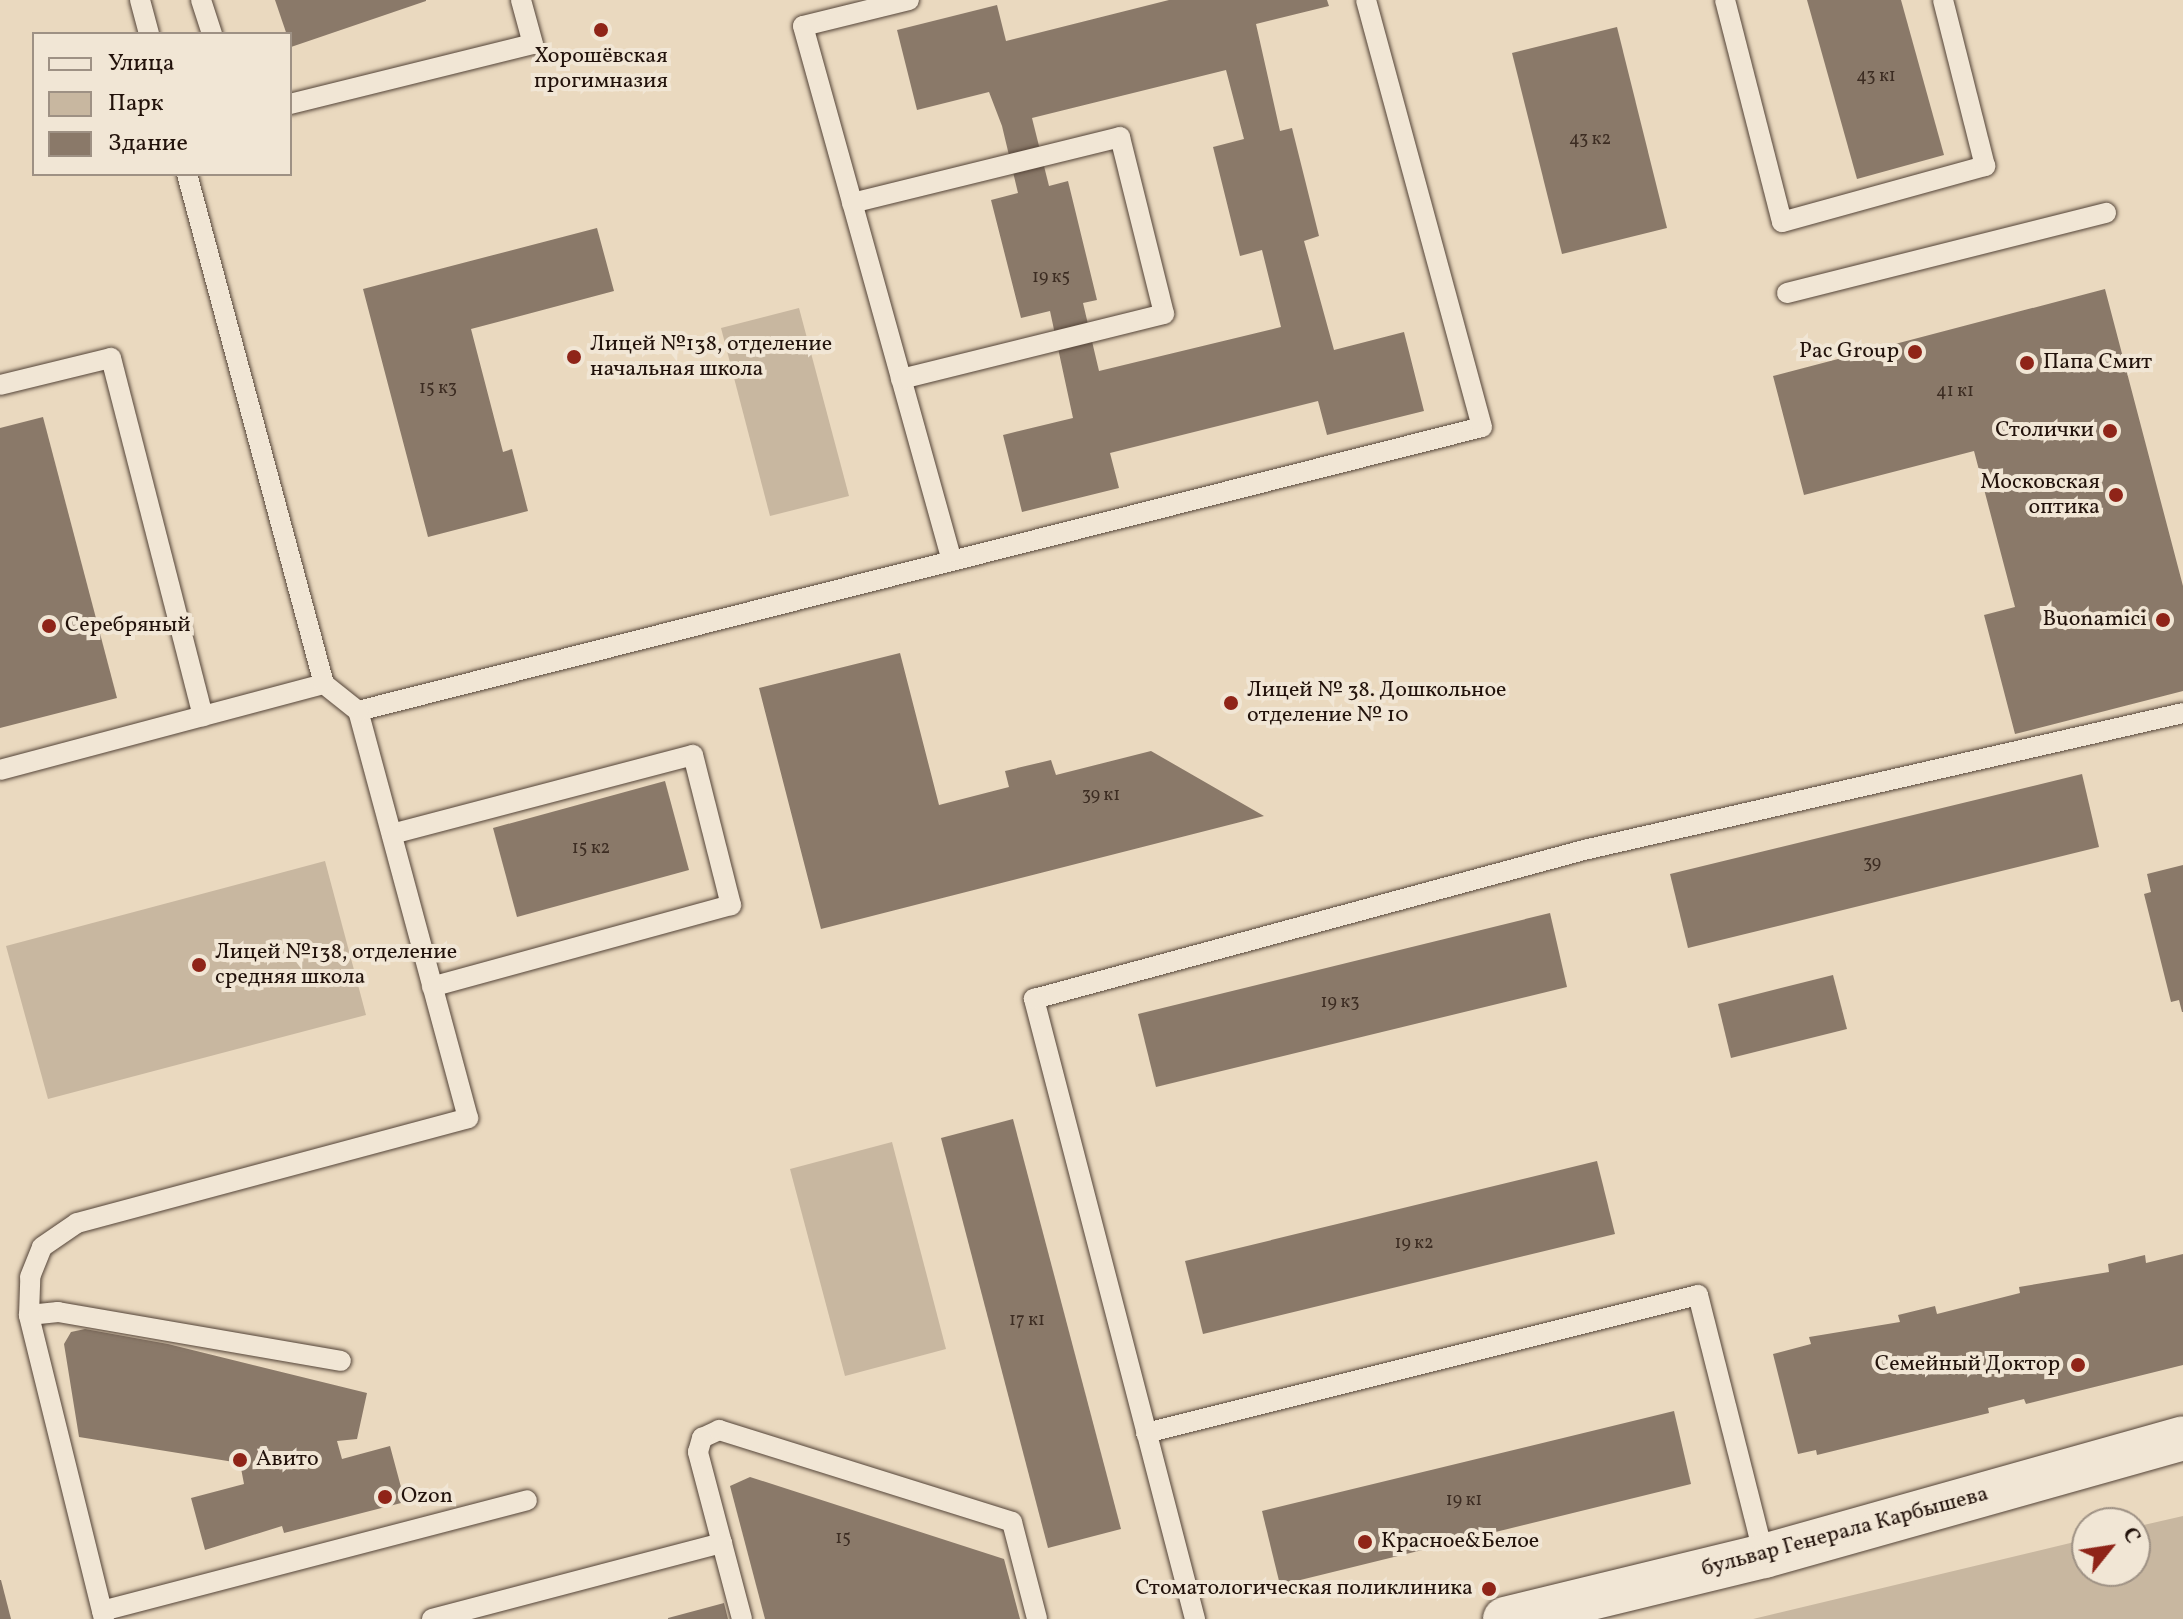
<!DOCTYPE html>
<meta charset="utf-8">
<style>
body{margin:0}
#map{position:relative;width:2183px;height:1619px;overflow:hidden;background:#ead9bf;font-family:Vollkorn,serif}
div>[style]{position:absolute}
.green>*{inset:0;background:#c8b7a0}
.building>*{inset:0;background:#8a7969}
.roads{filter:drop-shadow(0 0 2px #544438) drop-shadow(0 0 2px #544438)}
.service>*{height:20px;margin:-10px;padding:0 10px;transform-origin:10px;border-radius:10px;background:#f1e6d5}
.tertiary>*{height:44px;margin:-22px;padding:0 22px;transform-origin:22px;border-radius:22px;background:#f1e6d5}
.dots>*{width:22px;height:22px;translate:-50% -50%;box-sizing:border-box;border:4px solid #f1e6d5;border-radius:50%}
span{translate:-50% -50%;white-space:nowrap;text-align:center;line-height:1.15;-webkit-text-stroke:8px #f1e6d5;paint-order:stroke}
.number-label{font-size:18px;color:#3c2c22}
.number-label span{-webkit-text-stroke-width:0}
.poi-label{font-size:22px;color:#22120b}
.left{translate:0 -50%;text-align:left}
.right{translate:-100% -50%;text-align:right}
.street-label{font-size:22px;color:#22120b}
.legend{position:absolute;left:32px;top:32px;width:260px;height:144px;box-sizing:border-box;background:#f1e6d5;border:2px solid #9e9184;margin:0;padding:10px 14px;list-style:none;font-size:24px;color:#22120b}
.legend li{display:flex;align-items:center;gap:16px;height:40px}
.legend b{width:40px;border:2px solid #9e9184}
.north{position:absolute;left:2071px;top:1507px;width:80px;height:80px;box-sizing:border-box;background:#f1e6d5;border:2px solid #9e9184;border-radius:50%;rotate:60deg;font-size:22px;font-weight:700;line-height:32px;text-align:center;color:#22120b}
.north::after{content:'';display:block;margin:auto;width:28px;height:36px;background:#8f2418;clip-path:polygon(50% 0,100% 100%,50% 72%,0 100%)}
</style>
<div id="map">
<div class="green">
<i style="clip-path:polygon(799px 308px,849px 496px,770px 516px,721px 328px)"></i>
<i style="clip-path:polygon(325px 861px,366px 1015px,48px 1099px,6px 946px)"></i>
<i style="clip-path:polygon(892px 1142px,946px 1349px,845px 1376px,790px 1169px)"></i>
<i style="clip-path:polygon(2183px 1516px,2183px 1619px,1753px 1619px,2087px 1539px,2087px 1571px,2135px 1571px,2135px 1527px)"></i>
</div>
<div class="building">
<i style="clip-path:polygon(275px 0,426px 0,426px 1px,291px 47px)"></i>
<i style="clip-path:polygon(evenodd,1169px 0,1327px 0,1329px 6px,1256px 24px,1280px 131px,1292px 128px,1319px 236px,1304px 241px,1334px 350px,1404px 332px,1424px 411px,1327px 435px,1318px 401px,1110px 453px,1119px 488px,1022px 512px,1003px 435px,1073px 418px,1050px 311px,1021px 318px,991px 200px,1018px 193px,1002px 126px,989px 92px,917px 110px,897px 30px,997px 5px,1006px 41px,1169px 0,1226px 70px,1244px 139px,1213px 147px,1240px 256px,1262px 250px,1281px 327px,1099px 371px,1083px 303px,1097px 300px,1068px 181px,1049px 186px,1032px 118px,1226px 70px)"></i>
<i style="clip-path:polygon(1807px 0,1901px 0,1944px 155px,1857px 179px)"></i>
<i style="clip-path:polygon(1617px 27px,1667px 228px,1562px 254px,1512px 53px)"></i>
<i style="clip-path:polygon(597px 228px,614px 291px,471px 329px,503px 452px,512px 449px,528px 511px,428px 537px,363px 289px)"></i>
<i style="clip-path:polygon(2105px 289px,2183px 586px,2183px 691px,2015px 734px,1984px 615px,2015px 607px,1974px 451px,1804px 495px,1773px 376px)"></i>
<i style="clip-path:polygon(43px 417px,117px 698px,0 728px,0 428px)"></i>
<i style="clip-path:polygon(900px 653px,939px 805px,1009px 787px,1005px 771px,1051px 760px,1056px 775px,1151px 751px,1264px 816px,821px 929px,759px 688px)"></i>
<i style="clip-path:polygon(2082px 774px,2099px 847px,1688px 948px,1670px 874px)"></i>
<i style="clip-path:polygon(665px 781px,689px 870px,517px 917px,493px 828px)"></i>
<i style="clip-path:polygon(2183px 865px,2183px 1012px,2182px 1012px,2179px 1000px,2171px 1002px,2144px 894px,2151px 892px,2147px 874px)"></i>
<i style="clip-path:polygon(1550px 913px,1567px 987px,1156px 1087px,1138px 1014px)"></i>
<i style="clip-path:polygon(1833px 975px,1847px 1029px,1731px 1058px,1718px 1004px)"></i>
<i style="clip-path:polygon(1013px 1119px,1121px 1529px,1048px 1548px,941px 1138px)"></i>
<i style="clip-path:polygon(1597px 1161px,1615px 1234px,1203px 1334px,1185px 1261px)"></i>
<i style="clip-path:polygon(2183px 1254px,2183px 1365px,2026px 1404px,2024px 1399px,1988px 1408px,1989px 1413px,1817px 1455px,1816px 1450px,1798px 1454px,1773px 1354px,1811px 1344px,1809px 1337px,1900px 1322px,1898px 1315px,1935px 1306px,1937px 1314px,2020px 1293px,2019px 1287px,2109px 1272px,2108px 1264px,2145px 1255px,2146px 1263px)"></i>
<i style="clip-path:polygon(85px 1329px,168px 1344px,367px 1393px,357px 1439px,337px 1441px,342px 1459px,390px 1446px,405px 1502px,284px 1533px,282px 1526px,205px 1550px,191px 1498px,244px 1484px,240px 1463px,79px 1437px,64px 1344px,71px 1332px)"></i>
<i style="clip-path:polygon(1674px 1411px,1691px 1484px,1280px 1585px,1262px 1511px)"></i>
<i style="clip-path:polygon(750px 1477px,1004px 1559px,1020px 1619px,765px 1619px,730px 1486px)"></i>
<i style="clip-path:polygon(0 1580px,1px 1580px,11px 1619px,0 1619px)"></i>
<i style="clip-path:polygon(724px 1603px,728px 1619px,668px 1619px,668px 1618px)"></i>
</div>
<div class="roads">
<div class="service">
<i style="left:140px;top:0;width:35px;rotate:75deg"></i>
<i style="left:201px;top:0;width:36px;rotate:72deg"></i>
<i style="left:909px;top:0;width:109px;rotate:166.2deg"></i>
<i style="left:803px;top:26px;width:555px;rotate:74.44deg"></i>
<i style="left:1725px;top:0;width:229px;rotate:75.6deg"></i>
<i style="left:1782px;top:222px;width:211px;rotate:-15.4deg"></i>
<i style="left:1985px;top:166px;width:171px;rotate:-104.2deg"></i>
<i style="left:290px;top:104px;width:250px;rotate:-13.9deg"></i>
<i style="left:533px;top:44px;width:46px;rotate:-105.3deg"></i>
<i style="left:852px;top:203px;width:276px;rotate:-13.8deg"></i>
<i style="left:1120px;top:137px;width:182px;rotate:76deg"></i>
<i style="left:1164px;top:314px;width:271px;rotate:166.1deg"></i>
<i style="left:1787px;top:293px;width:329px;rotate:-14.1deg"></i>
<i style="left:0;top:385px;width:114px;rotate:-13.7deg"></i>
<i style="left:111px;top:358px;width:370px;rotate:75.6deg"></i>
<i style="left:358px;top:711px;width:1159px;rotate:-14.18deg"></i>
<i style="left:1482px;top:427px;width:442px;rotate:-105.2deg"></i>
<i style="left:0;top:770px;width:335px;rotate:-14.9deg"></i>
<i style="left:392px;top:834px;width:311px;rotate:-14.7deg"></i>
<i style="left:693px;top:755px;width:155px;rotate:75.8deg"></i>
<i style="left:731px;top:905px;width:310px;rotate:164.7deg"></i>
<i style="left:29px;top:1315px;width:29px;rotate:-6deg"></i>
<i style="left:58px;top:1312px;width:287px;rotate:9.8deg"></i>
<i style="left:1146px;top:1433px;width:569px;rotate:-14.04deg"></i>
<i style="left:1698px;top:1295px;width:269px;rotate:75.8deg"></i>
<i style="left:102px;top:1611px;width:439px;rotate:-14.6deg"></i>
<i style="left:104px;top:1619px;width:313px;rotate:-103.9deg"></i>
<i style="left:29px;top:1315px;width:38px;rotate:-88deg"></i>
<i style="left:30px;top:1277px;width:32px;rotate:-68deg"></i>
<i style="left:42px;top:1247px;width:42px;rotate:-34.4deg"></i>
<i style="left:77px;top:1223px;width:405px;rotate:-15deg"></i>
<i style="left:468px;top:1118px;width:422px;rotate:-105.1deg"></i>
<i style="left:358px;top:711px;width:43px;rotate:-141.5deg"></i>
<i style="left:324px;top:684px;width:528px;rotate:-105.04deg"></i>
<i style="left:432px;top:1619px;width:300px;rotate:-14.7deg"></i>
<i style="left:742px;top:1619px;width:173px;rotate:-104.8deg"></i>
<i style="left:698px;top:1452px;width:15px;rotate:-74deg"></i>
<i style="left:702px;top:1438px;width:19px;rotate:-25deg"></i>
<i style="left:719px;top:1430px;width:307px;rotate:17.4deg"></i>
<i style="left:1012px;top:1522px;width:100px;rotate:75.5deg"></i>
<i style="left:1195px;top:1619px;width:641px;rotate:-104.56deg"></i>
<i style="left:1034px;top:999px;width:570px;rotate:-15.16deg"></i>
<i style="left:1584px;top:850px;width:614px;rotate:-12.88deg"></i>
</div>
<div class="tertiary">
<i style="left:1505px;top:1619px;width:267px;rotate:-13.7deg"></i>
<i style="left:1764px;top:1556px;width:435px;rotate:-15.7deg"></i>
</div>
</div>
<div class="dots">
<i style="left:601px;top:30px;background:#8f2418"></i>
<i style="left:1915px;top:352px;background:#8f2418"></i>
<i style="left:574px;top:357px;background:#8f2418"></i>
<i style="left:2027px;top:363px;background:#8f2418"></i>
<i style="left:2110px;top:431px;background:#8f2418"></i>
<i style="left:2116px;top:495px;background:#8f2418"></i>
<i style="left:2163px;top:620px;background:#8f2418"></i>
<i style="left:49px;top:626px;background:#8f2418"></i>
<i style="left:1231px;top:703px;background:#8f2418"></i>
<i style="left:199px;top:965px;background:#8f2418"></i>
<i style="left:2078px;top:1365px;background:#8f2418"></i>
<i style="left:240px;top:1460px;background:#8f2418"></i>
<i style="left:385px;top:1497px;background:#8f2418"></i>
<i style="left:1365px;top:1542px;background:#8f2418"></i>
<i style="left:1489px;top:1589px;background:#8f2418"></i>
</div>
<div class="number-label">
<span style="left:1876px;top:77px">43 к1</span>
<span style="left:1590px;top:140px">43 к2</span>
<span style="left:1051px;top:278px">19 к5</span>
<span style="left:438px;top:389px">15 к3</span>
<span style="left:1955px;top:392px">41 к1</span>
<span style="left:1101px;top:796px">39 к1</span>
<span style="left:591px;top:849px">15 к2</span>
<span style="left:1872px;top:864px">39</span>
<span style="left:1340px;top:1003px">19 к3</span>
<span style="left:1414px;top:1244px">19 к2</span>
<span style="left:1027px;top:1321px">17 к1</span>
<span style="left:1464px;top:1501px">19 к1</span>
<span style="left:843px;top:1539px">15</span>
</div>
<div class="poi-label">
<span style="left:601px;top:69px">Хорошёвская<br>прогимназия</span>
<span class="left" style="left:590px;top:357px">Лицей №138, отделение<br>начальная школа</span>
<span class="right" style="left:1899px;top:352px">Pac Group</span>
<span class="left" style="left:2043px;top:363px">Папа Смит</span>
<span class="right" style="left:2094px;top:431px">Столички</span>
<span class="right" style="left:2100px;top:495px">Московская<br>оптика</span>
<span class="right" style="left:2147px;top:620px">Buonamici</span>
<span class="left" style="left:65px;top:626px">Серебряный</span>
<span class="left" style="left:1247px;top:703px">Лицей № 38. Дошкольное<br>отделение № 10</span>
<span class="left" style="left:215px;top:965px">Лицей №138, отделение<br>средняя школа</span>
<span class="right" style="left:2060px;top:1365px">Семейный Доктор</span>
<span class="left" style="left:256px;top:1460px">Авито</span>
<span class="left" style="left:401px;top:1497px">Ozon</span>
<span class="left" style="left:1381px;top:1542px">Красное&amp;Белое</span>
<span class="right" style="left:1473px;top:1589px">Стоматологическая поликлиника</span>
</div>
<div class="street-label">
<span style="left:1845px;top:1532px;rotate:-15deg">бульвар Генерала Карбышева</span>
</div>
<ul class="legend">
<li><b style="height:10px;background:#f1e6d5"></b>Улица</li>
<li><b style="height:22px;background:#c8b7a0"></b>Парк</li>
<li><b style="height:22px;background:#8a7969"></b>Здание</li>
</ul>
<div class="north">С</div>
</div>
